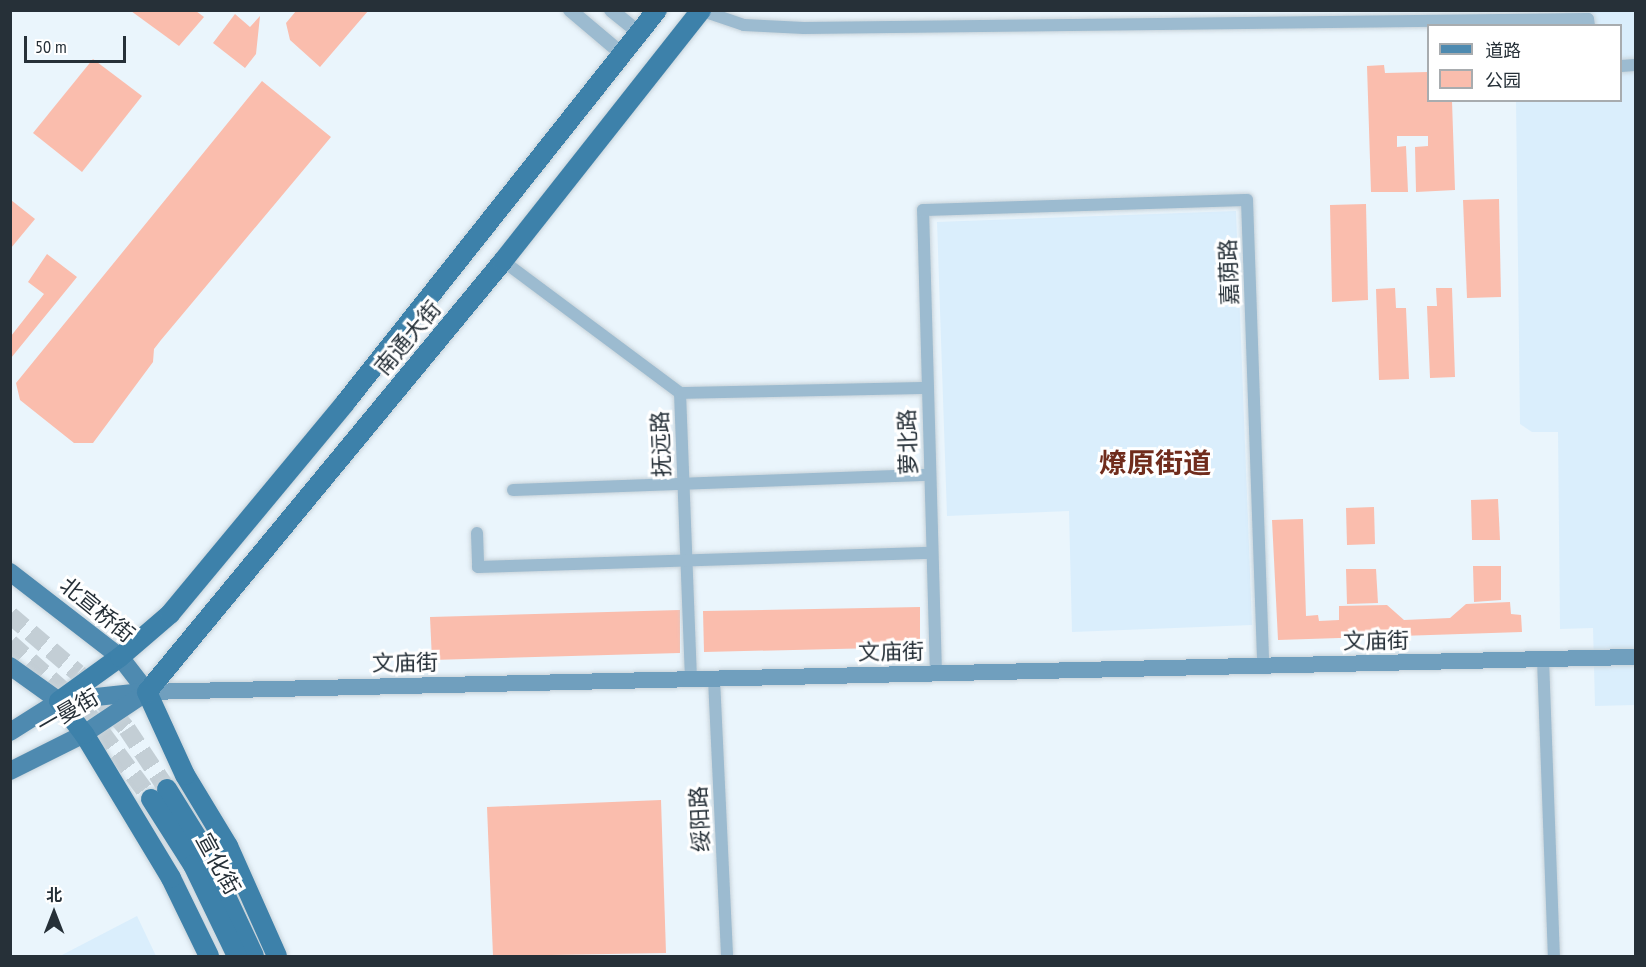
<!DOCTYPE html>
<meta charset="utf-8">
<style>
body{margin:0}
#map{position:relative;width:1646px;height:967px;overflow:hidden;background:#eaf5fc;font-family:"PT Sans Narrow","Noto Sans SC",sans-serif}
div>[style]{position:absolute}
.built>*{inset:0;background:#daeefc}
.green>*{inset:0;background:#fabdad}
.primary-tunnel>*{height:18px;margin-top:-9px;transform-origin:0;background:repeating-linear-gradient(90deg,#c3ced5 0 18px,transparent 0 27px)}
.roads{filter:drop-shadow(0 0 2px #c7d2d9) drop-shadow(0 0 2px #c7d2d9)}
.minor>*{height:12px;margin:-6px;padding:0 6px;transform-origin:6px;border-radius:6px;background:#9cbbd0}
.tertiary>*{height:14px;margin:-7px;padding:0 7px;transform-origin:7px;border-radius:7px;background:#9cbbd0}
.secondary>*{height:16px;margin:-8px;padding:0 8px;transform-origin:8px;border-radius:8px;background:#709fbe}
.primary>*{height:18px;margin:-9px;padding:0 9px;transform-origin:9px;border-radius:9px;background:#4e8ab0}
.trunk>*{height:20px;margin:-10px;padding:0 10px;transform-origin:10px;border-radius:10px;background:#3d81aa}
span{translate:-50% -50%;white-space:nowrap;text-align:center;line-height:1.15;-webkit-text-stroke:6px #fff;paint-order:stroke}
.street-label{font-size:22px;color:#263038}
.district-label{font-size:28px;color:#702c1c;font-weight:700}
.frame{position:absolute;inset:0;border:12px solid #263038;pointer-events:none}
.legend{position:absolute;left:1427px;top:24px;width:195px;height:78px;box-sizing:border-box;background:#fff;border:2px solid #a8acaf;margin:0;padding:8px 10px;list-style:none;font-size:18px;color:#263038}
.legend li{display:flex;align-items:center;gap:12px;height:30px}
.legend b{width:30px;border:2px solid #a8acaf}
.north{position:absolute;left:24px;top:883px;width:60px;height:60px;-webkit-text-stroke:4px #fff;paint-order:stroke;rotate:0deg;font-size:16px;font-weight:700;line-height:24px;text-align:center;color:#263038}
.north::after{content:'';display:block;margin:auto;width:21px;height:27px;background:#263038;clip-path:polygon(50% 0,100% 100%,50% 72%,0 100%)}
.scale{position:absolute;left:24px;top:36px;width:102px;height:27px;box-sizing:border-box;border:3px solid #263038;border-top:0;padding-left:8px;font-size:18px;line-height:21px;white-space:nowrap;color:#263038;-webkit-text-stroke:4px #fff;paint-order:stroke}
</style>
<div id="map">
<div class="built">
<i style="clip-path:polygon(1565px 11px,1635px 11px,1635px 705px,1595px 706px,1593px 628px,1560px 629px,1558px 432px,1532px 432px,1520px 424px,1516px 101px,1620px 100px,1620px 26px,1565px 25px)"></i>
<i style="clip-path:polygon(1236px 211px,1252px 625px,1072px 632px,1069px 511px,947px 516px,937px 222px)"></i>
<i style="clip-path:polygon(137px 916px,156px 956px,60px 956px)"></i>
</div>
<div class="green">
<i style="clip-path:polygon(131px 11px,196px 11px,204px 17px,179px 46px)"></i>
<i style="clip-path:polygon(296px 11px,296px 10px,368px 11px,320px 67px,290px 40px,286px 23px)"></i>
<i style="clip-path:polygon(235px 14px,250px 27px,260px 16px,256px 54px,245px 68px,213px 43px)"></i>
<i style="clip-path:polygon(93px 59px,142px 96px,82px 172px,33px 133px)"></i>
<i style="clip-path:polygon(1384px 65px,1385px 73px,1428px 72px,1428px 100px,1452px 101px,1455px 190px,1416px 192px,1415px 147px,1428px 146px,1428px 136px,1397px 136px,1397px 147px,1406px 146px,1408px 192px,1371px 192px,1367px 66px)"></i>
<i style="clip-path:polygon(262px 81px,331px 137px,161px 340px,154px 349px,153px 362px,93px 443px,74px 443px,20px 400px,16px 383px)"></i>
<i style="clip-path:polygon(1499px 199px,1501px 297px,1467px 298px,1463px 200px)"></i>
<i style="clip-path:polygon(11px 200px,35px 219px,11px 248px)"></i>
<i style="clip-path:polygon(1366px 204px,1368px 300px,1332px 302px,1330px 205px)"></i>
<i style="clip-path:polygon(47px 254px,77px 277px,11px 358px,11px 336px,44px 294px,28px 282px)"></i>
<i style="clip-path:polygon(1395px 288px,1396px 308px,1406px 308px,1409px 379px,1379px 380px,1376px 289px)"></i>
<i style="clip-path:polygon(1436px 288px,1452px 288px,1455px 377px,1430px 378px,1427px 306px,1437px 306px)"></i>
<i style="clip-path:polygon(1498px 499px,1500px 540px,1472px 540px,1471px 500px)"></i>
<i style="clip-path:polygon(1374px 507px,1375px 544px,1347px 545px,1346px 508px)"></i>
<i style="clip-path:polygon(1303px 519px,1306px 616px,1318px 615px,1319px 621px,1339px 620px,1339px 606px,1387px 605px,1404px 620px,1450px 618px,1466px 604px,1510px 602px,1511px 614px,1521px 615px,1522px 632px,1278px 640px,1272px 520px)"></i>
<i style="clip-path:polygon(1473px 566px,1501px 566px,1501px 600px,1474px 602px)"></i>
<i style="clip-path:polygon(1346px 569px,1376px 569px,1378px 603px,1347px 604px)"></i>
<i style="clip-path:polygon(920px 607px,920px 647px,704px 652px,703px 611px)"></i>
<i style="clip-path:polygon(680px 610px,680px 653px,432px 660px,430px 617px)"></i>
<i style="clip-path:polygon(661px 800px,666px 953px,493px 956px,487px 807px)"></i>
</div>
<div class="primary-tunnel">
<i style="left:10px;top:615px;width:89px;rotate:40.5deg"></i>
<i style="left:78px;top:673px;width:74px;rotate:48.8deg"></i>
<i style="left:127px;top:729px;width:72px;rotate:56.3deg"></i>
<i style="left:10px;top:643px;width:101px;rotate:41.8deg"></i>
<i style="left:85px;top:710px;width:111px;rotate:53.4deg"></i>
</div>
<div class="roads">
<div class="minor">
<i style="left:700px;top:10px;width:46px;rotate:18.8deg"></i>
<i style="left:744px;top:25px;width:60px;rotate:2.9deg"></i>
<i style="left:804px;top:28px;width:784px;rotate:-0.66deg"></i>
<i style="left:1588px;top:19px;width:7px;rotate:82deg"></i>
<i style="left:1620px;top:66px;width:16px;rotate:-4deg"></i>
<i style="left:503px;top:261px;width:221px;rotate:36.7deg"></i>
<i style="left:680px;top:393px;width:286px;rotate:87.8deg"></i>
<i style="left:680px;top:393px;width:248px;rotate:-1.2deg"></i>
<i style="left:513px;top:490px;width:417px;rotate:-2.1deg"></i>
<i style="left:477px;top:533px;width:34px;rotate:88deg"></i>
<i style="left:478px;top:567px;width:454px;rotate:-1.8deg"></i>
<i style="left:1543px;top:659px;width:297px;rotate:87.9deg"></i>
<i style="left:936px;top:674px;width:464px;rotate:-91.6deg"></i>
<i style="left:923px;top:210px;width:324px;rotate:-1.8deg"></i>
<i style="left:1247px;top:200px;width:466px;rotate:88deg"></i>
<i style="left:714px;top:679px;width:277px;rotate:87.3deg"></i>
</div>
<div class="tertiary">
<i style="left:570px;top:10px;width:68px;rotate:40.2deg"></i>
<i style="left:611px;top:10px;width:36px;rotate:39deg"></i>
</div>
<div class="secondary">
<i style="left:147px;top:692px;width:1489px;rotate:-1.35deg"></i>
</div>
<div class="primary">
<i style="left:10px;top:572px;width:139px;rotate:37.7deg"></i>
<i style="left:120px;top:657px;width:44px;rotate:52.4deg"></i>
<i style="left:10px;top:666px;width:60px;rotate:35.5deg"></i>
<i style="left:10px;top:732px;width:58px;rotate:-32.3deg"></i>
<i style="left:59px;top:701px;width:84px;rotate:-6.1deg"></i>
<i style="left:10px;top:771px;width:83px;rotate:-26.6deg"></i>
<i style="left:84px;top:734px;width:76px;rotate:-33.7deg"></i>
</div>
<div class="trunk">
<i style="left:167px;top:789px;width:68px;rotate:58.2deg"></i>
<i style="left:203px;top:847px;width:120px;rotate:64.9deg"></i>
<i style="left:151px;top:799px;width:78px;rotate:57.5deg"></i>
<i style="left:193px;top:865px;width:101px;rotate:64.2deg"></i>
<i style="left:209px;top:956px;width:87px;rotate:-116deg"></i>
<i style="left:171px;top:878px;width:168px;rotate:-121.1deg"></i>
<i style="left:84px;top:734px;width:41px;rotate:-127.1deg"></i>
<i style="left:59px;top:701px;width:75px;rotate:-35.8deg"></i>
<i style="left:120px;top:657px;width:66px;rotate:-40.7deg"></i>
<i style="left:170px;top:614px;width:274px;rotate:-50.3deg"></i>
<i style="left:345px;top:403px;width:502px;rotate:-51.55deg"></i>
<i style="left:277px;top:956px;width:120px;rotate:-114deg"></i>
<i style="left:228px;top:846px;width:83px;rotate:-121.2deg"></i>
<i style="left:185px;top:775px;width:91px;rotate:-114.6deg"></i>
<i style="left:147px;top:692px;width:559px;rotate:-50.44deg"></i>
<i style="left:503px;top:261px;width:320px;rotate:-51.7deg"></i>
</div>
</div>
<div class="street-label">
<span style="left:1229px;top:272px;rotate:-92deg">嘉荫路</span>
<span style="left:408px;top:338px;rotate:-50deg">南通大街</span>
<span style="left:908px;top:442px;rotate:-92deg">萝北路</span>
<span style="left:661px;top:444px;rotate:-92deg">抚远路</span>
<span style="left:97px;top:610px;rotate:39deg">北宣桥街</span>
<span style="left:1376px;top:641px;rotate:-1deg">文庙街</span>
<span style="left:891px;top:652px;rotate:-1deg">文庙街</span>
<span style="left:405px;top:663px;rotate:-1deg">文庙街</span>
<span style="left:68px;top:712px;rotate:-30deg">一曼街</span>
<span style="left:700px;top:819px;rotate:-93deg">绥阳路</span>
<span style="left:218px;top:864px;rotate:61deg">宣化街</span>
</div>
<div class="district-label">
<span style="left:1155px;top:463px">燎原街道</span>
</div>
<div class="frame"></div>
<ul class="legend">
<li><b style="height:8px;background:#4e8ab0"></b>道路</li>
<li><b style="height:16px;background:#fabdad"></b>公园</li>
</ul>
<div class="north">北</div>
<div class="scale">50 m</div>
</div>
